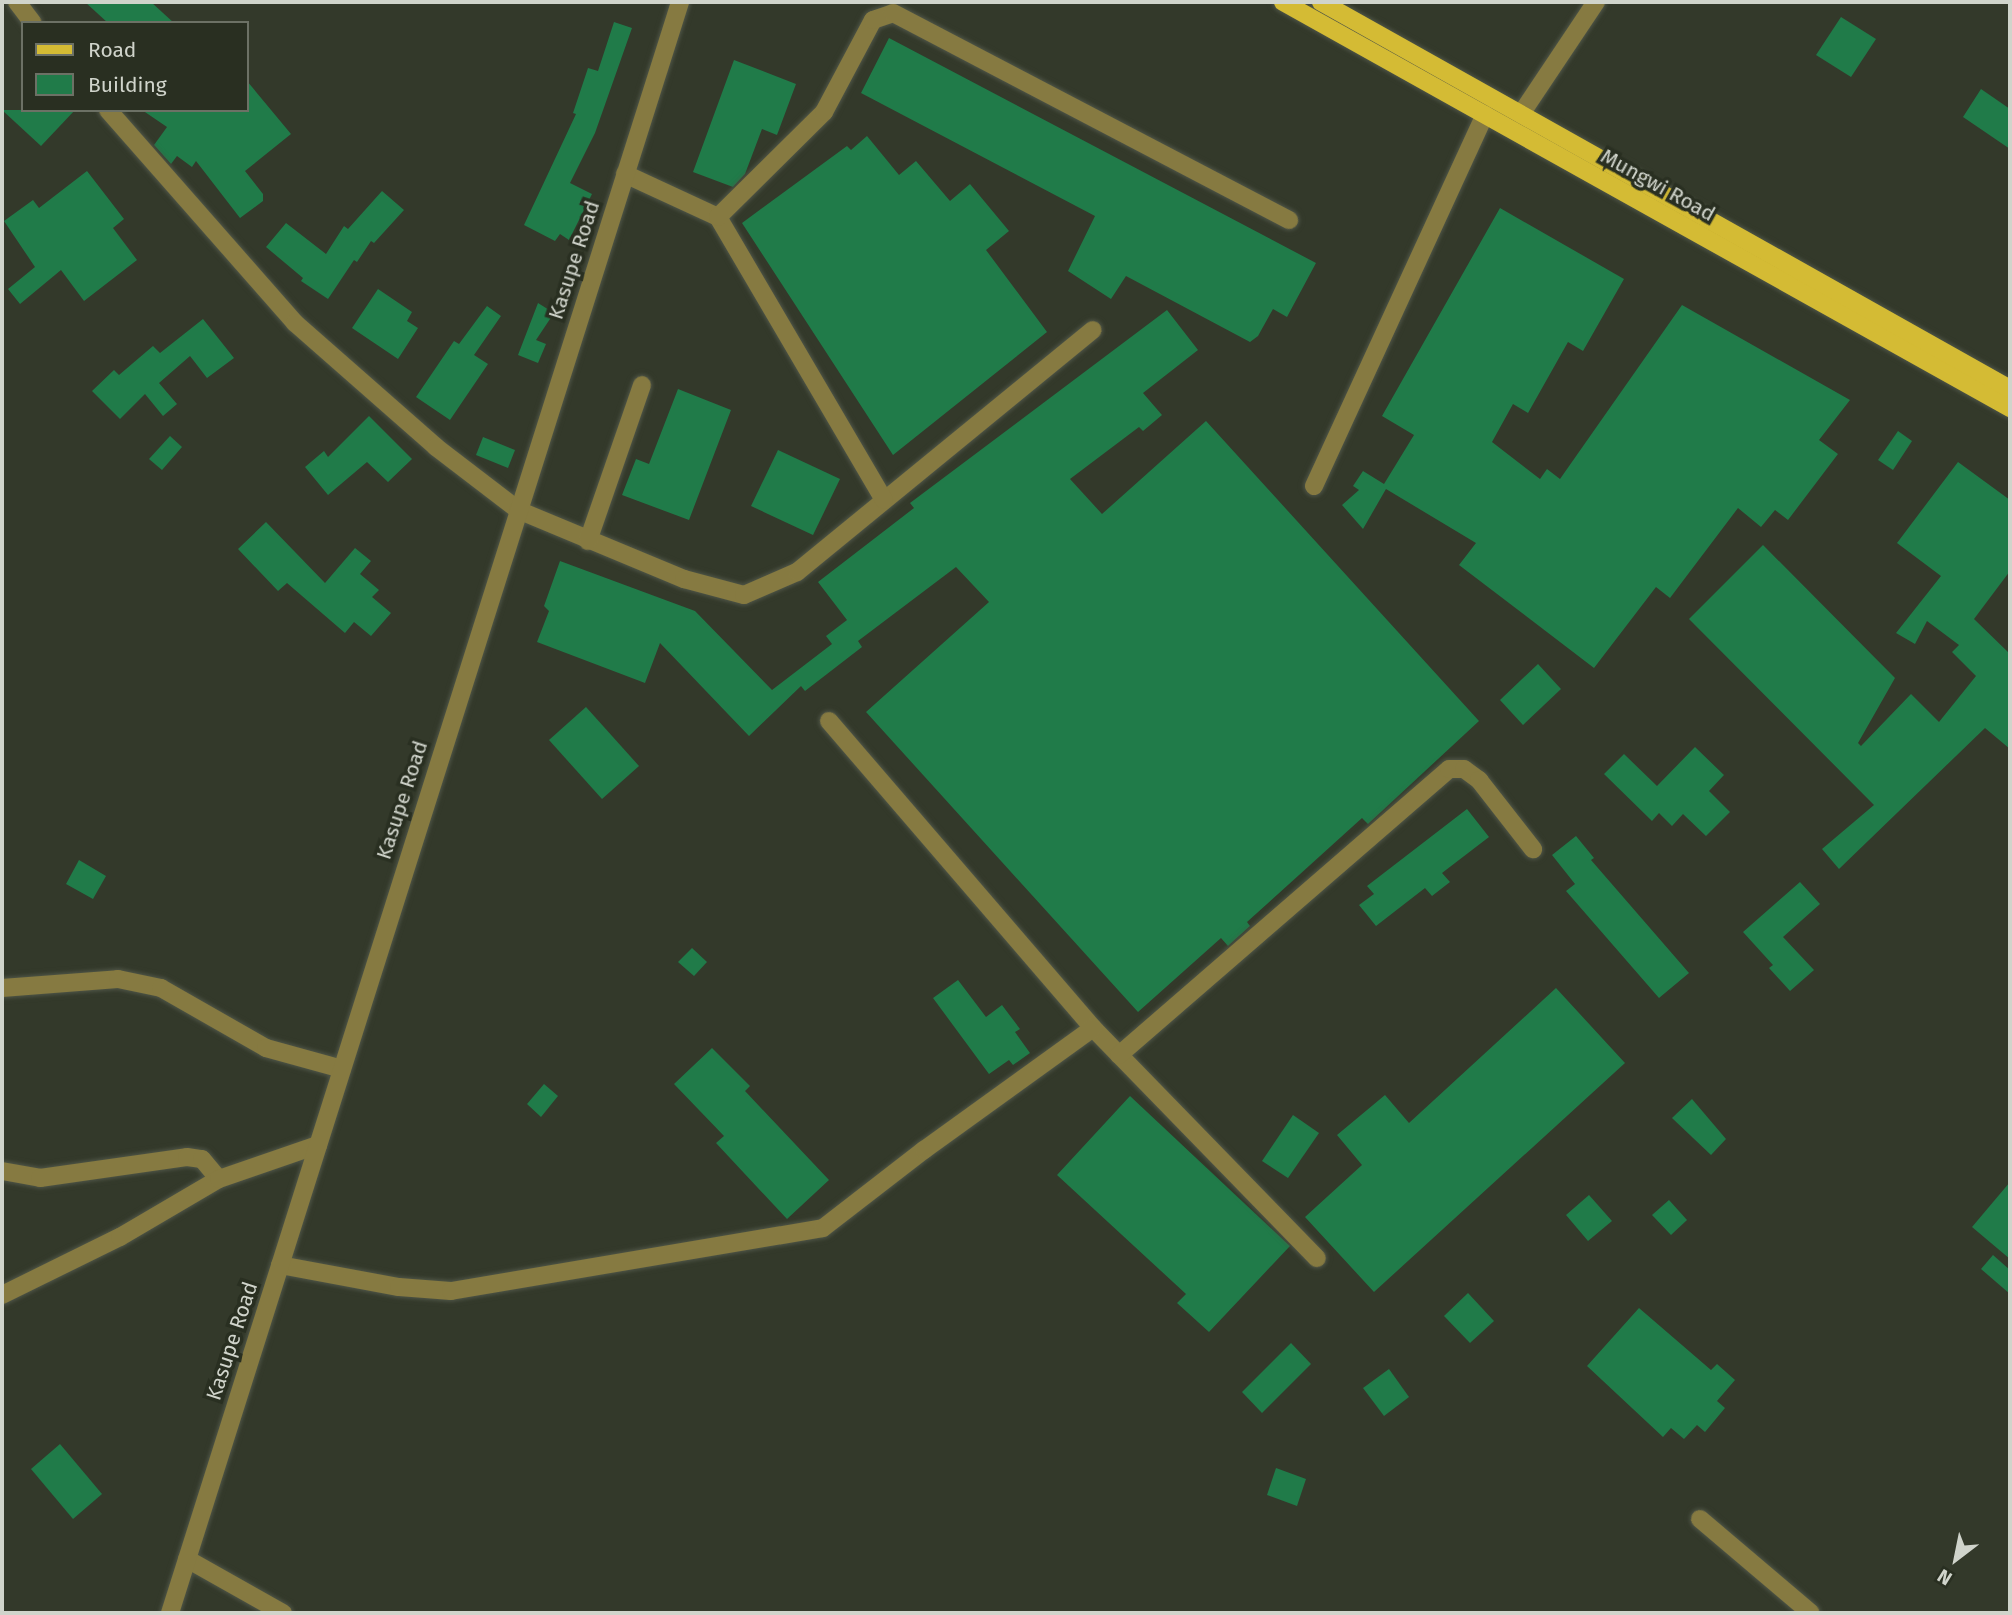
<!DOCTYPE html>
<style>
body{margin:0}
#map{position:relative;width:2012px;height:1615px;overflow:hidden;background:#33392a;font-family:"Fira Sans",sans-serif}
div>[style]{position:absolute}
.building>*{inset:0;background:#207b49}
.roads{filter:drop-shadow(0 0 2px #4f5547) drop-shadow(0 0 2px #4f5547)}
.minor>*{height:18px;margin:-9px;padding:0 9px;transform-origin:9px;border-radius:9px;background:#867a41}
.major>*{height:18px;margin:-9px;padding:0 9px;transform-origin:9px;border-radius:9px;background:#d4bb34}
span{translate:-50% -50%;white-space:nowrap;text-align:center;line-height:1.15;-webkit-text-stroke:7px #292f21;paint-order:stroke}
.street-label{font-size:21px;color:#d0d4cb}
.frame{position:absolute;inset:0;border:4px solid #d0d4cb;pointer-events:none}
.legend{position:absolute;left:21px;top:21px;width:228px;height:91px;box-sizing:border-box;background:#292f21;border:2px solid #6c7165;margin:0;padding:9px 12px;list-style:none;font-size:21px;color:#d0d4cb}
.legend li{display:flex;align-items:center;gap:14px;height:35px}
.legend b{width:35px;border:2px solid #6c7165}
.north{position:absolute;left:1921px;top:1524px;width:70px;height:70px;-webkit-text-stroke:5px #292f21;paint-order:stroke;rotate:212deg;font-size:19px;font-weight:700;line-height:28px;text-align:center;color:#d0d4cb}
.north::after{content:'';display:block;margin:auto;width:24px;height:32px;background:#d0d4cb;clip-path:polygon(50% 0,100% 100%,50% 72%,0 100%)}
</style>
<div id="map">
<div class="building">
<i style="clip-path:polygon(85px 2px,151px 2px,174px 23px,108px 23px)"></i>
<i style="clip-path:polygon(1841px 17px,1876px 39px,1851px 77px,1816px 55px)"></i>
<i style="clip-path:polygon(614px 22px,632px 28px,595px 133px,570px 183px,592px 194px,569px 240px,560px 234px,555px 241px,524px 225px,576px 114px,573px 113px,588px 68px,598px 71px)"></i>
<i style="clip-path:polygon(889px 38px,1316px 263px,1287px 317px,1273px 309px,1258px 336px,1250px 342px,1126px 276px,1111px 299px,1068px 271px,1095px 216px,861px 93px)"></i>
<i style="clip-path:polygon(734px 60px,796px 84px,777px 135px,762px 129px,745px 174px,733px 187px,693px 172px)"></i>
<i style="clip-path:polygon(247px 81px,291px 134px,245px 171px,263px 194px,263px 201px,240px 218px,196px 161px,192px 167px,177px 156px,171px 164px,154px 145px,167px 127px,142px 110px,247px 110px)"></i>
<i style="clip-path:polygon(1981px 89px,2010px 109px,2010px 149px,1963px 117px)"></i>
<i style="clip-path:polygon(2px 110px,75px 110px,41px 146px)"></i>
<i style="clip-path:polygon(867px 136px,899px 175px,916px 161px,950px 201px,970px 184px,1009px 231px,986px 250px,1047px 332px,893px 455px,742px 223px,847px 146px,851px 150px)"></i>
<i style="clip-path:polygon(87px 171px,124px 219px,113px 228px,137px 260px,84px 301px,61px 270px,20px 304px,8px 289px,35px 267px,4px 221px,33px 200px,39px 208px)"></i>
<i style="clip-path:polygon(382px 191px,404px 210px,374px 243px,371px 241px,357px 262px,354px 260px,328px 299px,301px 281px,303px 278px,266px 247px,286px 223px,326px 254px,344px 226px,348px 229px)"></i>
<i style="clip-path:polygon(1500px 208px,1624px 279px,1583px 351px,1568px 342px,1528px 413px,1513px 404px,1492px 442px,1540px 479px,1547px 469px,1560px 479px,1682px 305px,1850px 400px,1819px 440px,1838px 454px,1788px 520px,1775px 510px,1761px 527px,1738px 508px,1670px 598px,1656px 587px,1594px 668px,1459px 565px,1476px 543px,1386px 489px,1363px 529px,1342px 505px,1359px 490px,1353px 486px,1363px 471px,1384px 484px,1414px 435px,1382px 416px)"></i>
<i style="clip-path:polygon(378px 289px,412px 312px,407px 321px,418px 328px,398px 359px,352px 328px)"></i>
<i style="clip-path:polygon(538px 303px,554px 313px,536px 340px,546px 344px,538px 363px,518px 355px)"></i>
<i style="clip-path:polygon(487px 306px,501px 316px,474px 355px,488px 364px,450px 420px,416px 397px,454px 341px,459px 344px)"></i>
<i style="clip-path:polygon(1167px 310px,1198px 350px,1143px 393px,1162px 415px,1143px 431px,1139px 427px,1070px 479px,1102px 514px,1206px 421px,1479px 721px,1368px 824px,1362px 818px,1247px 922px,1250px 926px,1228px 946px,1221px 938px,1138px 1012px,866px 712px,989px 602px,956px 567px,858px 641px,862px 647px,805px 691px,801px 686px,749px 736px,660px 643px,645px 683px,537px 642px,549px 611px,544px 606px,560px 561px,695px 611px,772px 690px,832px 644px,826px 636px,847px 620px,818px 582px,914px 508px,910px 503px)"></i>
<i style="clip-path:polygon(203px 319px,234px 358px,207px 378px,190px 356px,159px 383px,177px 404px,163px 416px,145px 394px,120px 419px,92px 391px,114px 370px,119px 375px,153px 346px,160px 353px)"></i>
<i style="clip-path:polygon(678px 389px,731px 410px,689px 520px,622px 495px,636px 459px,649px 464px)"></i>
<i style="clip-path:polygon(369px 416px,412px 459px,388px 482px,367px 462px,328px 495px,305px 467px,324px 451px,328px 457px)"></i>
<i style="clip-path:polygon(1898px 431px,1912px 441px,1893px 470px,1878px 460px)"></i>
<i style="clip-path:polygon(170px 436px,182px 447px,162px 470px,149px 459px)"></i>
<i style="clip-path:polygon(483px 437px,515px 450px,508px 468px,476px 455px)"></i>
<i style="clip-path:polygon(778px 450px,840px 479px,813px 535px,751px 506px)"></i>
<i style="clip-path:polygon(1958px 462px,2010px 500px,2010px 571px,1974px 619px,2010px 654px,2010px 749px,1985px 728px,1839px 869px,1822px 849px,1874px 805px,1689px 619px,1763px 545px,1895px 678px,1858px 743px,1861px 746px,1911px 694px,1939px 722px,1976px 676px,1952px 652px,1959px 645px,1927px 621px,1915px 644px,1896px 633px,1941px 576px,1897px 543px)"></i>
<i style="clip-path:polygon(266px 522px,325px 583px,355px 548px,371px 561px,360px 574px,379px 590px,372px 597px,391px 613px,371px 636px,354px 622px,345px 633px,287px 583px,278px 591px,238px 549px)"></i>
<i style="clip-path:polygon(1538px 664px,1561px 689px,1523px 725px,1500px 700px)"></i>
<i style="clip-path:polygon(586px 707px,639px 766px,602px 799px,549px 740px)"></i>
<i style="clip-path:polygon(1695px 747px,1724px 775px,1709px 791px,1730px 812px,1706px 836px,1683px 814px,1672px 826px,1659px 813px,1652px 821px,1604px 774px,1624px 754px,1657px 786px)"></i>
<i style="clip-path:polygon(1467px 809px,1489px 837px,1442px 873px,1450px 882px,1432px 896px,1425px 888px,1376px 926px,1359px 905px,1374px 894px,1367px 886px)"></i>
<i style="clip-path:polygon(1576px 836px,1594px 858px,1591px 860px,1689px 973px,1659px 998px,1566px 891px,1575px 884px,1552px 855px)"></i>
<i style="clip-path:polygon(79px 860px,106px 876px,93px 899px,66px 884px)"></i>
<i style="clip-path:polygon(1800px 882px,1820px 904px,1783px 937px,1814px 970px,1790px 991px,1769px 968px,1773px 965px,1743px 932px)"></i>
<i style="clip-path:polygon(692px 948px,707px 962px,694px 976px,678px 962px)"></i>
<i style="clip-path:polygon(958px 980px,986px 1017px,1002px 1005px,1020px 1029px,1015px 1032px,1030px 1053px,1013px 1065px,1009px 1060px,989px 1074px,933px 998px)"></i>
<i style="clip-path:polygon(1556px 988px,1625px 1063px,1374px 1292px,1305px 1217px,1362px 1165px,1337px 1135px,1385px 1095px,1409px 1123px)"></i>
<i style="clip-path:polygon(712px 1048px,750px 1086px,745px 1091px,829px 1180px,787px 1219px,716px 1143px,724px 1136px,674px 1084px)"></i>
<i style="clip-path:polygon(544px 1084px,558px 1096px,541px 1117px,527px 1104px)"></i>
<i style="clip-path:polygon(1130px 1096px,1290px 1246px,1209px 1332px,1177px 1303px,1186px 1294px,1057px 1175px)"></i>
<i style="clip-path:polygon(1692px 1099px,1726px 1139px,1711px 1155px,1672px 1118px)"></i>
<i style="clip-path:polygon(1293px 1115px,1319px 1133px,1288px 1178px,1262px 1161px)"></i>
<i style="clip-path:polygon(2010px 1182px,2010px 1259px,1972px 1227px)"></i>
<i style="clip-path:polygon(1589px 1195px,1612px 1221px,1588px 1241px,1566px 1215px)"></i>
<i style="clip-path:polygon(1669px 1200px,1687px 1220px,1671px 1235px,1652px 1215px)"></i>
<i style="clip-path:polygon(1993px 1255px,2010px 1270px,2010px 1294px,1981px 1269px)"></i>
<i style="clip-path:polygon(1468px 1293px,1494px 1321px,1470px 1343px,1444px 1316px)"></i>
<i style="clip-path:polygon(1639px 1308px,1711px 1370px,1717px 1364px,1735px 1380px,1717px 1401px,1725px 1408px,1705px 1432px,1697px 1425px,1684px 1439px,1671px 1428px,1663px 1437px,1587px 1366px)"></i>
<i style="clip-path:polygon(1291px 1343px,1311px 1364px,1262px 1413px,1242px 1392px)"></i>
<i style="clip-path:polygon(1389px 1369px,1409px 1397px,1384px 1416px,1363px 1388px)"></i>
<i style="clip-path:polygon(60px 1444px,102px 1494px,73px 1519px,31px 1469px)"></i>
<i style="clip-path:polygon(1276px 1468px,1306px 1479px,1297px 1506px,1267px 1495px)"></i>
</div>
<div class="roads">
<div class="minor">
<i style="left:17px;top:2px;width:26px;rotate:53deg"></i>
<i style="left:108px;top:110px;width:283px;rotate:48.7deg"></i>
<i style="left:295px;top:323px;width:188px;rotate:41.3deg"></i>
<i style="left:436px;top:447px;width:103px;rotate:37.5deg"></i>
<i style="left:518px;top:510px;width:180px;rotate:22.6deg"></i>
<i style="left:684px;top:579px;width:62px;rotate:14.9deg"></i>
<i style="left:744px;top:595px;width:58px;rotate:-23.5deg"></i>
<i style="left:797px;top:572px;width:382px;rotate:-39.3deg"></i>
<i style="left:1521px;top:114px;width:135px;rotate:-56.2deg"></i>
<i style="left:625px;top:174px;width:102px;rotate:24.8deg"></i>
<i style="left:718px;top:217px;width:328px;rotate:59.6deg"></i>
<i style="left:718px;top:217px;width:149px;rotate:-44.7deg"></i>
<i style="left:824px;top:112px;width:104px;rotate:-62deg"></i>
<i style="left:873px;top:20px;width:21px;rotate:-19deg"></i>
<i style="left:893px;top:13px;width:447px;rotate:27.6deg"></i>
<i style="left:1314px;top:486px;width:409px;rotate:-65.3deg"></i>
<i style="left:588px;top:541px;width:165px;rotate:-70.9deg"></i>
<i style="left:829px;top:721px;width:405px;rotate:49.3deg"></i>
<i style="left:1093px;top:1028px;width:321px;rotate:45.8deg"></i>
<i style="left:2px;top:988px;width:116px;rotate:-4.4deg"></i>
<i style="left:118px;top:979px;width:44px;rotate:11.8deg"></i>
<i style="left:161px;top:988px;width:121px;rotate:29.7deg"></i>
<i style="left:266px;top:1048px;width:79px;rotate:15.4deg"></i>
<i style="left:1119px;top:1055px;width:437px;rotate:-40.9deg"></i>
<i style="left:1449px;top:769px;width:15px"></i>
<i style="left:1464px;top:769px;width:19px;rotate:36deg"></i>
<i style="left:1479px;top:780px;width:88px;rotate:52deg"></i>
<i style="left:2px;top:1171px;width:39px;rotate:10deg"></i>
<i style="left:40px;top:1178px;width:148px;rotate:-8.1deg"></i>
<i style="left:187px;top:1157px;width:15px;rotate:8deg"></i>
<i style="left:202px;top:1159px;width:26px;rotate:50deg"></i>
<i style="left:280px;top:1265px;width:121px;rotate:10.5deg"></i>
<i style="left:399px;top:1287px;width:52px;rotate:4.4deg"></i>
<i style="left:451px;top:1291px;width:377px;rotate:-9.6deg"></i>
<i style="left:823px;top:1228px;width:128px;rotate:-37.7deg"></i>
<i style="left:924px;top:1150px;width:208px;rotate:-35.8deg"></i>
<i style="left:2px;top:1295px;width:131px;rotate:-26.2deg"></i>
<i style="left:120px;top:1237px;width:115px;rotate:-30.4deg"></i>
<i style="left:219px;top:1179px;width:105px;rotate:-19deg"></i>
<i style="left:1700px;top:1519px;width:145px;rotate:40.3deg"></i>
<i style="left:187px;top:1559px;width:110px;rotate:29.4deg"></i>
<i style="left:170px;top:1613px;width:1690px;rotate:-72.43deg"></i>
</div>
<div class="major">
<i style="left:1283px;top:2px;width:833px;rotate:29.18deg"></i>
<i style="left:1321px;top:2px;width:790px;rotate:29.32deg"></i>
</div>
</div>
<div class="street-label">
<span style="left:1658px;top:185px;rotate:29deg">Mungwi Road</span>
<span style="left:574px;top:260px;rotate:-72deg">Kasupe Road</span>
<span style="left:402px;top:800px;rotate:-72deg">Kasupe Road</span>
<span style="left:232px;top:1341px;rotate:-72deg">Kasupe Road</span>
</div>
<div class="frame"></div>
<ul class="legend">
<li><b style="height:9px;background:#d4bb34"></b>Road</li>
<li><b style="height:19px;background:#207b49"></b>Building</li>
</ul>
<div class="north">N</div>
</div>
